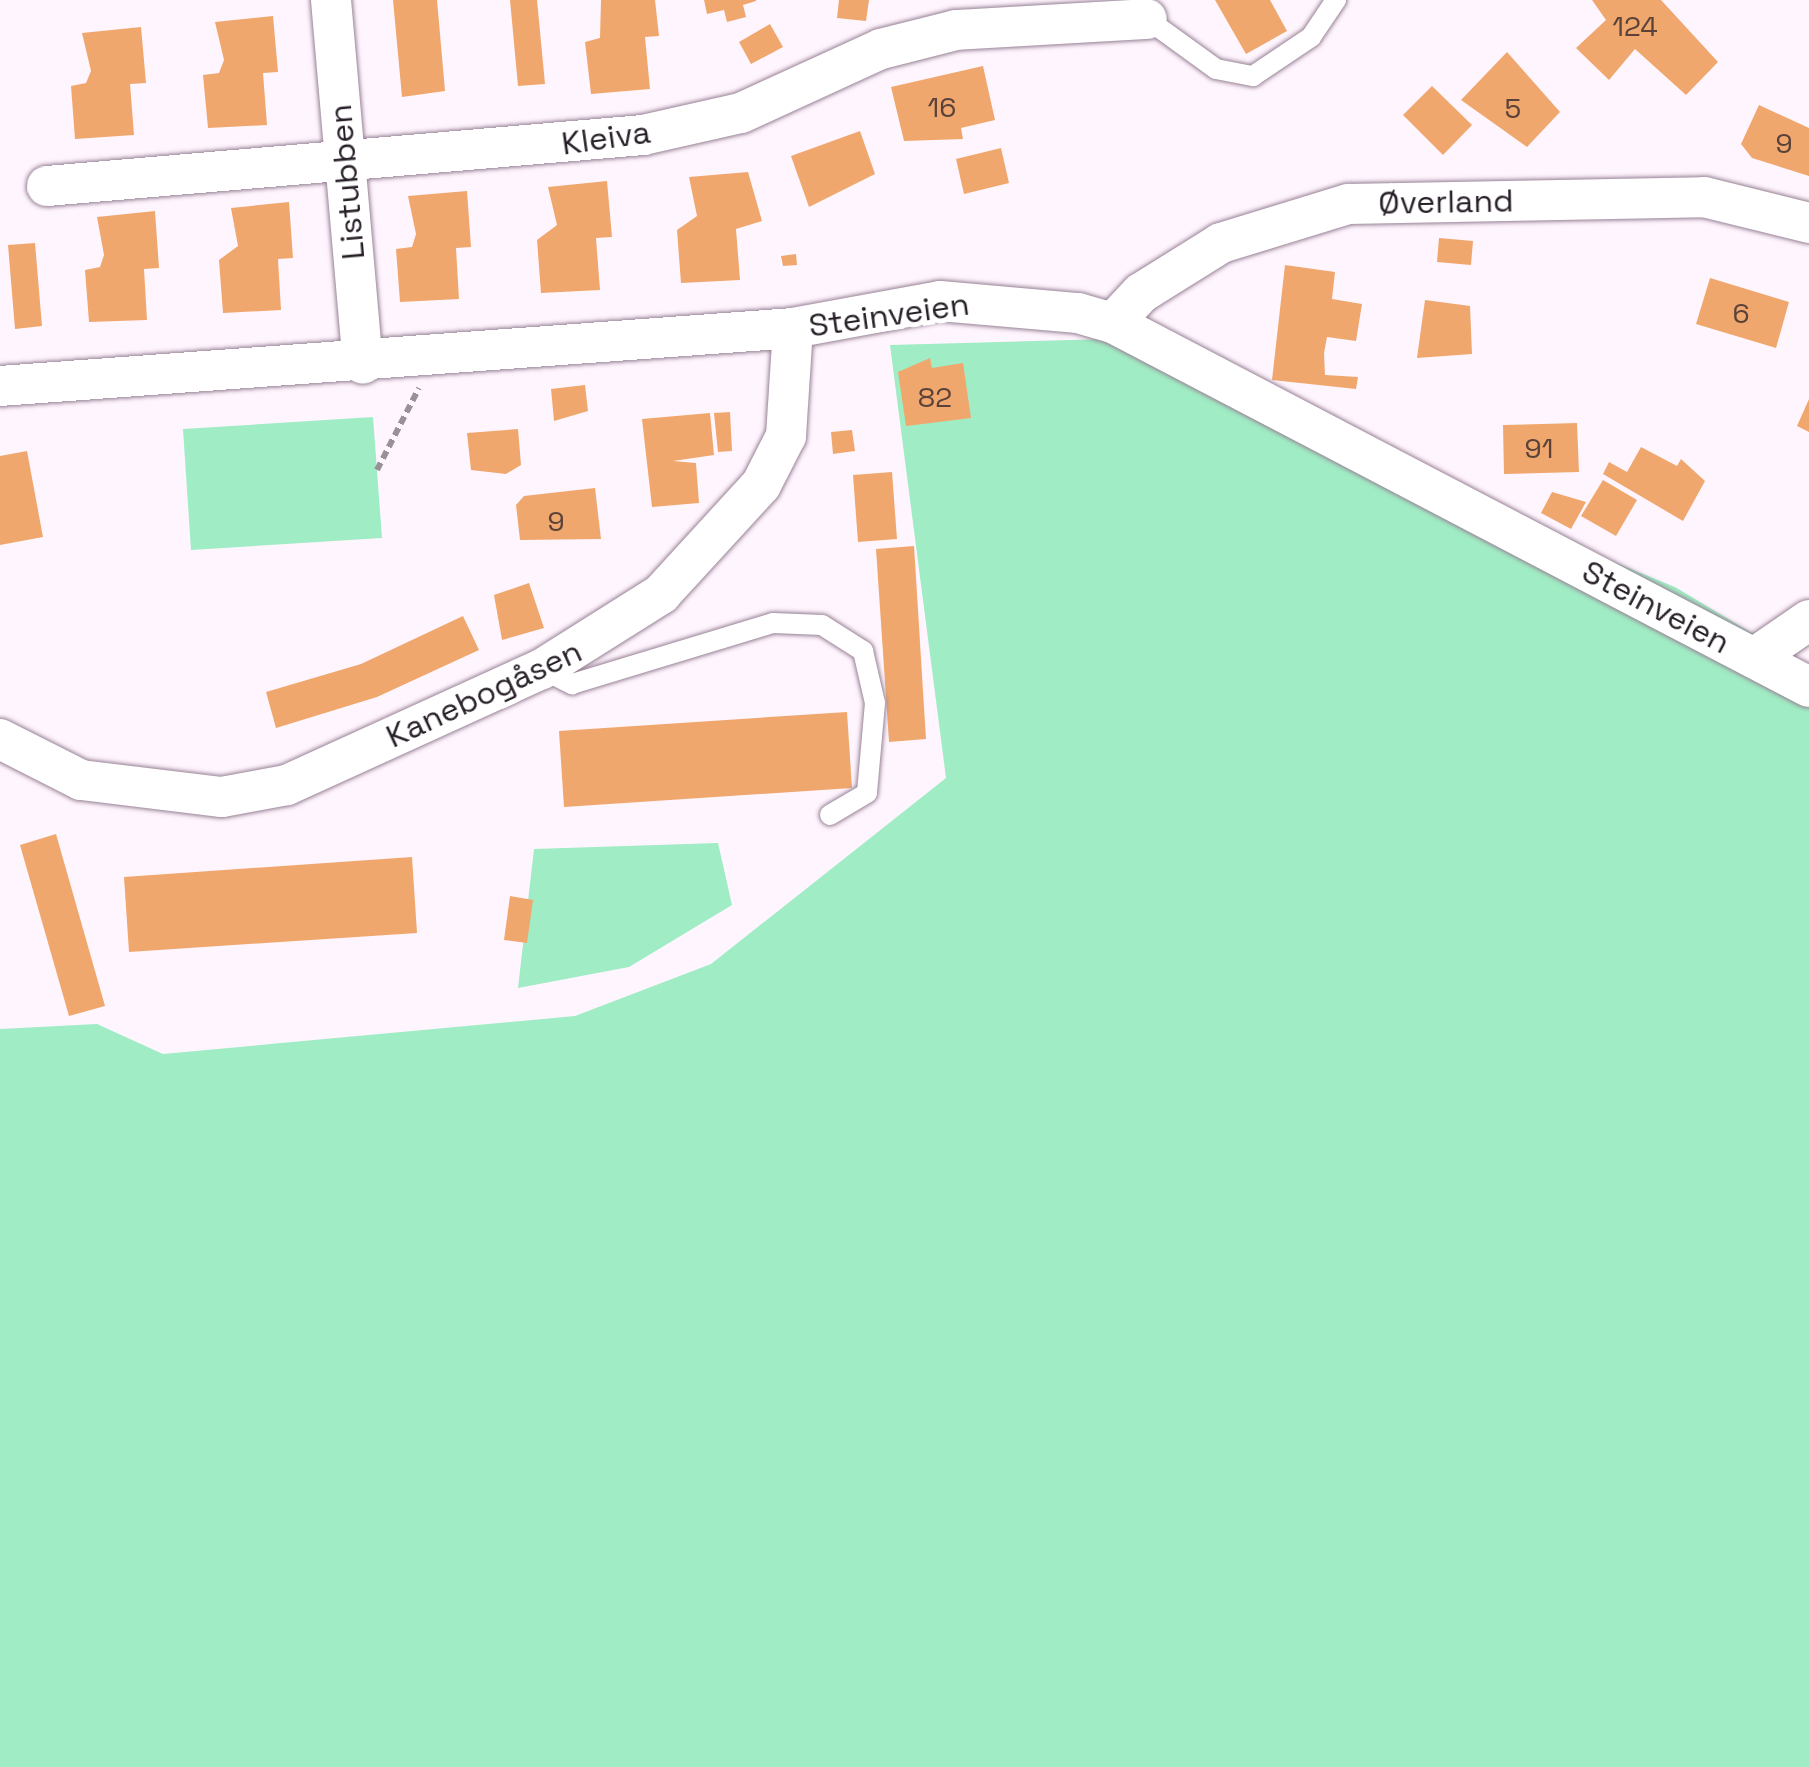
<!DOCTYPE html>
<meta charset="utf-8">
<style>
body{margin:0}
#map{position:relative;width:1809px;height:1767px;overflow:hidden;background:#fff5fe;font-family:"Space Grotesk",sans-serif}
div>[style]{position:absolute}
.green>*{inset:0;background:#a0ecc4}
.building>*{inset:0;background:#f0a76d}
.path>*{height:6px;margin-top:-3px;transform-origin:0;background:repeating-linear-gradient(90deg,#999098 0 8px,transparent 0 13px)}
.roads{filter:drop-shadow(0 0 2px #988296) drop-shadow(0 0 2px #988296)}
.service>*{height:20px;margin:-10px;padding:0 10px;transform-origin:10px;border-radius:10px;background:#fff}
.minor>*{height:40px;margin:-20px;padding:0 20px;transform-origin:20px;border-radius:20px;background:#fff}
span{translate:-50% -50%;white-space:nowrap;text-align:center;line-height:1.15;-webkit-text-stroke:10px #fff;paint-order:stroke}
.number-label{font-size:28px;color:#5a4239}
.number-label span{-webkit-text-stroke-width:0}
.street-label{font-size:32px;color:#282028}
</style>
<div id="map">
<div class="green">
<i style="clip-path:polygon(1179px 337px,1408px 477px,1675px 587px,1809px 667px,1809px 1767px,0 1767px,0 1029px,97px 1024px,163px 1054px,575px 1016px,711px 964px,946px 778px,890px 345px)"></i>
<i style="clip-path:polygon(373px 417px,382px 538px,191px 550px,183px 429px)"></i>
<i style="clip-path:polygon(718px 843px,732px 905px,629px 967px,518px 988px,534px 849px)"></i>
</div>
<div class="building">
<i style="clip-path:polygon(393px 0,437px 0,445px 91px,402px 97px)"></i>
<i style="clip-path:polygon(510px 0,537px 0,545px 84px,518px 86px)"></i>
<i style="clip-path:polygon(601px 0,655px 0,659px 36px,645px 37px,650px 89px,591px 94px,585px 42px,600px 38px)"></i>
<i style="clip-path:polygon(704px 0,756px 0,756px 1px,743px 5px,746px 17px,727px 22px,724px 10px,707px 14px)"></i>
<i style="clip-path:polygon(839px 0,869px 0,866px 21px,837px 18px)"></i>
<i style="clip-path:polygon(1215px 0,1270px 0,1287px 31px,1246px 54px)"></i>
<i style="clip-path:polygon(1592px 0,1661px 0,1718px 62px,1686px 95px,1635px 49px,1609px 80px,1576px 48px,1606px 20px)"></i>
<i style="clip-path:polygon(273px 16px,278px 72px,263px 73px,267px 125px,208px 128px,203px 75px,219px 73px,224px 60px,215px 22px)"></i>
<i style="clip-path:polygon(770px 24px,783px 47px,751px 64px,739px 42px)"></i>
<i style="clip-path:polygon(141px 27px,146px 83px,130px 84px,134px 135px,75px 139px,71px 86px,86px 83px,91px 71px,82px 33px)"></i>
<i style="clip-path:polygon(1507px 52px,1560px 112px,1527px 147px,1461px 100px)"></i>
<i style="clip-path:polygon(983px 66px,995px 120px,961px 128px,963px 139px,904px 141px,891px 87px)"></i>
<i style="clip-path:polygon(1432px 86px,1472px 125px,1443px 155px,1403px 115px)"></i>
<i style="clip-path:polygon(1759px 105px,1809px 128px,1809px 176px,1752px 158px,1741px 144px)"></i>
<i style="clip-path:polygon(860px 131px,875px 174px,809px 207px,791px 156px)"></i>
<i style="clip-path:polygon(1001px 148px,1009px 183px,964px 194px,956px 159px)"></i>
<i style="clip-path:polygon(748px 172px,762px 221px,736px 229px,740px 280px,681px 283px,677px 230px,697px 216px,689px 177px)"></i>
<i style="clip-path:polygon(607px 181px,612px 237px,596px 238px,600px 290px,541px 293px,537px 240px,557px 225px,548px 187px)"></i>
<i style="clip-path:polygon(467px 191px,471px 247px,456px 248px,459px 299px,400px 302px,396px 249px,412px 247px,416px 234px,408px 196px)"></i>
<i style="clip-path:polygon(289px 202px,293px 258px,278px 259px,281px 310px,223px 313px,219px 260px,238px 246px,231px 208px)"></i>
<i style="clip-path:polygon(155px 211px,159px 268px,144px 269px,147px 320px,89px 322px,85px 270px,100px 267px,104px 255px,97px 217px)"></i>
<i style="clip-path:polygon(1439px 238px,1473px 241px,1471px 265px,1437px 262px)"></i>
<i style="clip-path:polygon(35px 243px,42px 326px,15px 329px,8px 245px)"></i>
<i style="clip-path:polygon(796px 254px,797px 265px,783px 266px,781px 256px)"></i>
<i style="clip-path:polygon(1285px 265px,1335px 272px,1332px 299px,1362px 304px,1356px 341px,1327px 337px,1324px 353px,1325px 375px,1358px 377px,1356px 389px,1272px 380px)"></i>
<i style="clip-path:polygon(1710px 278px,1789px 302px,1776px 348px,1696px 324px)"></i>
<i style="clip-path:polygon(1425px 300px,1470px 306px,1472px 354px,1417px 358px)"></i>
<i style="clip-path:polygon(930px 358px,932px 368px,963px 363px,971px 418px,906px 426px,898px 372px)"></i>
<i style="clip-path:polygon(585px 385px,588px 411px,554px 421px,551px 389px)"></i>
<i style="clip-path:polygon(1809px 399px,1809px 432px,1797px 426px)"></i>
<i style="clip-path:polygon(730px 412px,732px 451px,718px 452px,714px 413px)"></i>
<i style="clip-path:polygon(710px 413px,714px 455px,673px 461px,696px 463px,699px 503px,652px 507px,642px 419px)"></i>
<i style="clip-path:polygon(1577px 423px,1579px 472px,1504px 474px,1503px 425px)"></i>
<i style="clip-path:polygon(518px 429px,521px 465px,506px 474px,471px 470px,467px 433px)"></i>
<i style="clip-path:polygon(852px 430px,855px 451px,833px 454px,831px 432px)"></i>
<i style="clip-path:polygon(1641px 447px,1677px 466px,1681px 459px,1705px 481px,1683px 521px,1603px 474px,1609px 462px,1627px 472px)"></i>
<i style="clip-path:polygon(27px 451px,43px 537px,0 545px,0 456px)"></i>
<i style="clip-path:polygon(892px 472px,897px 539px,858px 542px,853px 475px)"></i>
<i style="clip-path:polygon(1603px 480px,1637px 500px,1616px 536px,1581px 516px)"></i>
<i style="clip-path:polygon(595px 488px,601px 539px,520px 540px,516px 505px,524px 496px)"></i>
<i style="clip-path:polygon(1552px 492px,1586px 502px,1571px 529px,1541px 513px)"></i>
<i style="clip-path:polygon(914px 546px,926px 739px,889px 742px,876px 549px)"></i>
<i style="clip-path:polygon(529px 583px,544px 628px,502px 640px,494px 595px)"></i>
<i style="clip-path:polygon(463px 616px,479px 650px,377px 697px,276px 728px,266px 692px,361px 664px)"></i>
<i style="clip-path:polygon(847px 712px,852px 788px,564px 807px,559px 731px)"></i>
<i style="clip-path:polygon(56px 834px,105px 1006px,69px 1016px,20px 845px)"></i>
<i style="clip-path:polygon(412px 857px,417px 933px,129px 952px,124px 877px)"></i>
<i style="clip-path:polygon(510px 896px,533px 900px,527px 943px,504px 940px)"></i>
</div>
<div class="path">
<i style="left:377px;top:470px;width:92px;rotate:-62.9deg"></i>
</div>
<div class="roads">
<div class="service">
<i style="left:1147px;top:19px;width:85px;rotate:35.9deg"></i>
<i style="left:1216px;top:69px;width:38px;rotate:11deg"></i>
<i style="left:1253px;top:76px;width:70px;rotate:-33.9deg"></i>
<i style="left:1311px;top:37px;width:45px;rotate:-56deg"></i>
<i style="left:542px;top:669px;width:34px;rotate:27deg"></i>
<i style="left:572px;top:684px;width:210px;rotate:-16.9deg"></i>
<i style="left:773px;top:623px;width:49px;rotate:2.3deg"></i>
<i style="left:822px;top:625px;width:49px;rotate:32.4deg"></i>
<i style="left:863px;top:651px;width:53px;rotate:77deg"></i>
<i style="left:875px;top:703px;width:90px;rotate:95.1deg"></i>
<i style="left:867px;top:793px;width:43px;rotate:149.3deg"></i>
</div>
<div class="minor">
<i style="left:331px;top:0;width:365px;rotate:85deg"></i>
<i style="left:47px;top:186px;width:598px;rotate:-4.89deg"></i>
<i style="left:643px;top:135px;width:100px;rotate:-12.7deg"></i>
<i style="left:741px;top:113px;width:154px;rotate:-24.6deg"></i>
<i style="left:881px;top:49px;width:77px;rotate:-14.2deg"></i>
<i style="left:956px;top:30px;width:191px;rotate:-3.3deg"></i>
<i style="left:1113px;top:323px;width:41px;rotate:-47deg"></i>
<i style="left:1141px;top:293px;width:94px;rotate:-32deg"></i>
<i style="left:1221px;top:243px;width:133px;rotate:-17.1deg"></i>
<i style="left:1348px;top:204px;width:356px;rotate:-1.1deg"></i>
<i style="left:1704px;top:197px;width:108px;rotate:13.9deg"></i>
<i style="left:0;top:386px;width:795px;rotate:-4.18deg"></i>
<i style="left:793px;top:328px;width:149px;rotate:-10.4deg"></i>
<i style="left:940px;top:301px;width:139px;rotate:5deg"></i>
<i style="left:1078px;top:313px;width:36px;rotate:16deg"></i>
<i style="left:1113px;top:323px;width:785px;rotate:27.61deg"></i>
<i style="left:1754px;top:658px;width:67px;rotate:-34.6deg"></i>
<i style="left:0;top:739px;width:91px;rotate:26.8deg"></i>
<i style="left:81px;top:780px;width:142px;rotate:6.9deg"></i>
<i style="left:222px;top:797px;width:66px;rotate:-10.5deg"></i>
<i style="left:287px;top:785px;width:280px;rotate:-24.5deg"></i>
<i style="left:542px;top:669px;width:141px;rotate:-32.2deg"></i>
<i style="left:661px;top:594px;width:148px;rotate:-47.5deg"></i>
<i style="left:761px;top:485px;width:55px;rotate:-63deg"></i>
<i style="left:786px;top:436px;width:108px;rotate:-86.3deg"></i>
</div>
</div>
<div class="number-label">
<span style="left:1635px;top:26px">124</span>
<span style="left:942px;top:107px">16</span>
<span style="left:1513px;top:108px">5</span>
<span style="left:1784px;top:143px">9</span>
<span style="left:1741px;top:313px">6</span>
<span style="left:935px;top:397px">82</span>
<span style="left:1539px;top:448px">91</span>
<span style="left:556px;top:521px">9</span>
</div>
<div class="street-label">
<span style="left:606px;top:138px;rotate:-8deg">Kleiva</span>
<span style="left:347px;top:182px;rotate:-95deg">Listubben</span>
<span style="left:1446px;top:202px;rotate:-1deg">Øverland</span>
<span style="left:889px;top:315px;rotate:-8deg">Steinveien</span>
<span style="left:1656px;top:607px;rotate:28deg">Steinveien</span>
<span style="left:484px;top:694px;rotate:-25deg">Kanebogåsen</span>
</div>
</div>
